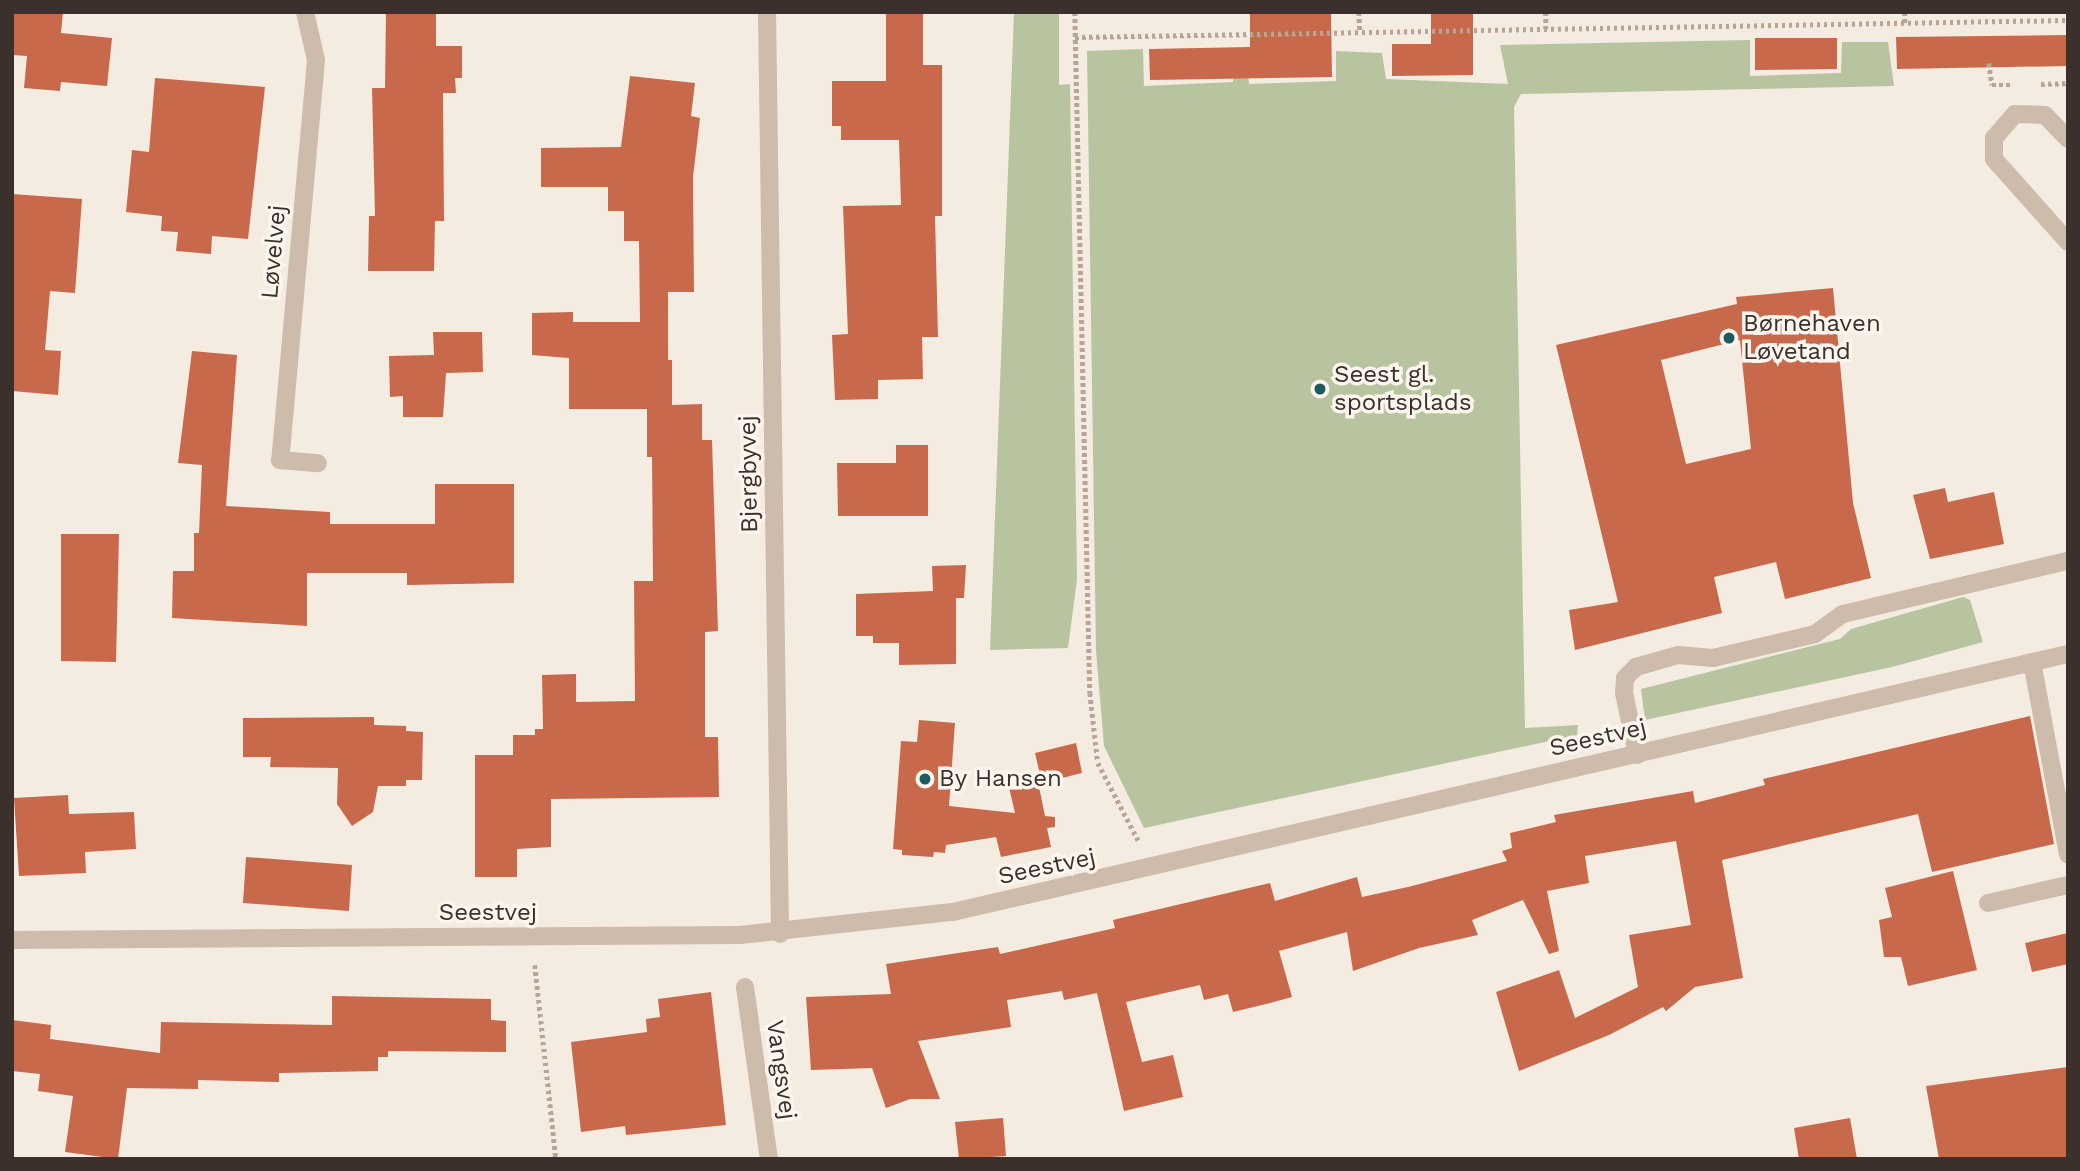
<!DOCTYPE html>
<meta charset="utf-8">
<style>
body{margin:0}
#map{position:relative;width:2080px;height:1171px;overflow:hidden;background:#f4ebe1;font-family:"Work Sans",sans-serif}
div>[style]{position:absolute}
.green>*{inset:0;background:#b8c4a0}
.building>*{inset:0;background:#c8694b}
.path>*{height:4.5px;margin-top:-2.25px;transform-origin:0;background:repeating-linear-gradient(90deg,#b9a596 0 3.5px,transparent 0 7px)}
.service>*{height:18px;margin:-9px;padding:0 9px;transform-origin:9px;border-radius:9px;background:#cdbbac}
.minor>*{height:18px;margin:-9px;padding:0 9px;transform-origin:9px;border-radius:9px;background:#cdbbac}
.dots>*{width:19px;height:19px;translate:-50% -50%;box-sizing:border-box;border:4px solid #fbf5ee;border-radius:50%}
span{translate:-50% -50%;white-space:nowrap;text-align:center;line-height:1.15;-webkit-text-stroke:7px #fbf5ee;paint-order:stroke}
.street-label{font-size:24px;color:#3b302b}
.poi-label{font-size:24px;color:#3b302b}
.left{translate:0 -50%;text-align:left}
.frame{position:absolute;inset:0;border:14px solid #3b302b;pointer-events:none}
</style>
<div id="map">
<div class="green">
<i style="clip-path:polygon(1014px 12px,1059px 12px,1059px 85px,1070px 84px,1077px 579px,1068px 648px,990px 650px)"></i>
<i style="clip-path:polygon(1750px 40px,1750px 76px,1841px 73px,1842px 42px,1888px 42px,1894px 86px,1521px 94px,1514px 107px,1525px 728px,1578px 725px,1577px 735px,1144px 828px,1104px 746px,1096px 651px,1087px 51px,1143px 49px,1144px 86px,1233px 82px,1235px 50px,1246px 51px,1249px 84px,1336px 81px,1336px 51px,1382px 53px,1386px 79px,1508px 84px,1500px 45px)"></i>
<i style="clip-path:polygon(1963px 597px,1970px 600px,1983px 642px,1892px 667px,1645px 720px,1641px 689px,1840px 639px,1851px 629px)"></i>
</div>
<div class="building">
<i style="clip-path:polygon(12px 12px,63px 12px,61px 33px,112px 38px,107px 86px,61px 82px,60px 91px,24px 88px,27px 56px,12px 55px)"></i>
<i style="clip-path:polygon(386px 12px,436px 12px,436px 46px,462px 46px,462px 78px,455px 78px,456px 93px,443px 93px,444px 221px,435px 221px,434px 271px,368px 271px,369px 216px,375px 216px,372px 88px,385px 88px)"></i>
<i style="clip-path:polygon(886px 12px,923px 12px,923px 65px,942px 65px,942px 216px,935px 216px,938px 337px,922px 337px,923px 379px,878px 380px,878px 399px,835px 400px,832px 335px,848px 334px,843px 206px,901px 205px,899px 140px,841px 140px,841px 126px,832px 126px,832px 81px,886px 81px)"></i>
<i style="clip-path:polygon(1250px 12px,1331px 12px,1332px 77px,1150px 80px,1149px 49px,1250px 47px)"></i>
<i style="clip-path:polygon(1431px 12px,1473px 12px,1473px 75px,1392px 76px,1392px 44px,1431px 44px)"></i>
<i style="clip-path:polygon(2068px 35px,2068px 66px,1897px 69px,1896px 37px)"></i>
<i style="clip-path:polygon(1755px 38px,1837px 38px,1837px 69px,1755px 70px)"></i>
<i style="clip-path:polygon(630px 76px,695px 83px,691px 116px,700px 118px,693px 177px,694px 292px,668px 292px,668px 360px,672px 360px,672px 405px,702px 404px,702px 440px,712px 440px,718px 631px,705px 632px,705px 737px,718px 737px,719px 797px,551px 799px,551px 847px,517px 849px,517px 877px,475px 877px,475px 755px,513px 755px,513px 735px,535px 735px,535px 729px,543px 729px,542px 675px,576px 674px,576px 702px,635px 701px,634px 581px,653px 581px,652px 457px,647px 457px,647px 409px,569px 409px,569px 358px,532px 355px,532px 313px,573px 312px,573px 322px,640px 322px,639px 241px,624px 241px,624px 211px,608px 211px,608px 187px,541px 187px,541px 148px,621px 147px)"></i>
<i style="clip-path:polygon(155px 78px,265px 87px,248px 239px,212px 236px,211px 254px,176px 251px,178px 232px,161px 231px,162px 216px,126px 212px,132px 150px,149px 152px)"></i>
<i style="clip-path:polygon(12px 194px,82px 199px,75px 293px,50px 291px,45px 350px,61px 351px,58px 395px,12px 391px)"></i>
<i style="clip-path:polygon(evenodd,1833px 288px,1853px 503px,1871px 578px,1785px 599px,1776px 562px,1714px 577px,1722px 613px,1575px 650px,1569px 610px,1618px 602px,1556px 345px,1737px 304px,1736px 297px,1833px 288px,1740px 340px,1751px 449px,1686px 464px,1661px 360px,1740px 340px)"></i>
<i style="clip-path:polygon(433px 332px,482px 332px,483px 372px,446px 373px,443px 417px,403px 417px,403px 396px,390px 397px,389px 356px,434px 355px)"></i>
<i style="clip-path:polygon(192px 351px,237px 355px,226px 506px,330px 512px,330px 524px,435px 524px,435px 484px,514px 484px,514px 583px,407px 585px,407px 573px,307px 573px,307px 626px,172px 618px,173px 571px,194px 571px,194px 533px,199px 533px,202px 465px,178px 463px)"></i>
<i style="clip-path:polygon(896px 445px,928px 445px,928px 516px,838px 516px,837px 463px,896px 463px)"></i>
<i style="clip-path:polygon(1945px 488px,1948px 502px,1994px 492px,2004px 544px,1930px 559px,1913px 495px)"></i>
<i style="clip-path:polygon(61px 534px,119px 534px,116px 662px,61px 661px)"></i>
<i style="clip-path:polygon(966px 565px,964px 598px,956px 598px,956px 664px,899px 665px,899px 643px,873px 643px,873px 636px,856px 636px,856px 594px,933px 591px,932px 566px)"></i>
<i style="clip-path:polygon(2030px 716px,2054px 844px,1932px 872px,1918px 814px,1722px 860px,1743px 978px,1695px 987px,1666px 1011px,1663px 1007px,1609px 1035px,1519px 1071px,1496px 992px,1559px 970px,1575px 1018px,1638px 987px,1629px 935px,1691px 925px,1676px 841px,1585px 856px,1589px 883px,1547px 891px,1559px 951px,1549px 954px,1523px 900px,1472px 920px,1478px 935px,1419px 948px,1353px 971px,1347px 932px,1279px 951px,1292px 997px,1266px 1004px,1233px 1012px,1228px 994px,1204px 1000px,1200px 985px,1126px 1002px,1142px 1062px,1173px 1055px,1183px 1097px,1124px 1111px,1097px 993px,1064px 1000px,1062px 991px,1007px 1000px,1011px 1027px,918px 1041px,940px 1099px,910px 1099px,886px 1108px,872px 1068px,811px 1070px,806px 997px,891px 994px,886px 964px,998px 947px,1000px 954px,1115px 928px,1113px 920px,1270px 883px,1275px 901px,1357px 877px,1362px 897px,1408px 887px,1507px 861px,1502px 851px,1512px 848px,1510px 833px,1556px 822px,1554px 815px,1693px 791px,1695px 803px,1765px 785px,1763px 779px)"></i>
<i style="clip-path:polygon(374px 717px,374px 725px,406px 726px,406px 731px,423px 732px,422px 780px,406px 780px,406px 786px,378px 786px,373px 812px,352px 826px,337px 804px,338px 768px,270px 767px,271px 757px,243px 757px,243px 718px)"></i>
<i style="clip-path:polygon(919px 720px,955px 723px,949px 806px,1015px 813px,1008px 783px,1037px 777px,1045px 816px,1055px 817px,1055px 827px,1047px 828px,1051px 847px,1001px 857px,996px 837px,946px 845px,945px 853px,934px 852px,933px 857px,902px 855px,902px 850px,893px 849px,901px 741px,917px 742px)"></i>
<i style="clip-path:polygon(1076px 743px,1082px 773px,1042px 783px,1035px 753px)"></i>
<i style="clip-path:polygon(68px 795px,69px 814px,134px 812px,136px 849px,85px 852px,86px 873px,19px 876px,14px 798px)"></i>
<i style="clip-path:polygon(246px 857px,352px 865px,349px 911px,243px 903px)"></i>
<i style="clip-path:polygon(1953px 871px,1977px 970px,1908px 986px,1901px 957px,1884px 957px,1879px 920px,1892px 917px,1885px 888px)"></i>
<i style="clip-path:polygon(2068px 933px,2068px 964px,2032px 972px,2025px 943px)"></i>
<i style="clip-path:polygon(711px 992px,726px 1125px,626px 1135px,625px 1126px,581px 1132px,571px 1042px,647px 1032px,646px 1019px,660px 1017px,658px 999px)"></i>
<i style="clip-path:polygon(332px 996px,491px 999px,491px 1020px,506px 1021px,506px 1052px,388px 1051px,388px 1057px,378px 1057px,378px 1071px,279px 1073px,279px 1082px,198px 1080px,198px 1089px,127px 1088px,118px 1159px,65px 1152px,73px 1096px,38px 1091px,40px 1074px,12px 1071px,12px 1020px,51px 1025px,50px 1039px,160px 1053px,161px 1022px,332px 1025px)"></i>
<i style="clip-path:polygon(2068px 1067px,2068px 1159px,1939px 1159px,1926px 1086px)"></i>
<i style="clip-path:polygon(1003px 1118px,1006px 1156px,959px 1159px,955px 1122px)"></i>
<i style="clip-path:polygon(1850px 1118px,1857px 1159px,1799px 1159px,1794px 1128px)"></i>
</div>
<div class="path">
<i style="left:1075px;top:12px;width:681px;rotate:88.74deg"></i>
<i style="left:1090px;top:693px;width:70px;rotate:83.5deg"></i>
<i style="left:1098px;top:763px;width:87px;rotate:62.5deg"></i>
<i style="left:1359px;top:12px;width:20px;rotate:87deg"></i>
<i style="left:1546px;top:12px;width:17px;rotate:90deg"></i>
<i style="left:1905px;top:12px;width:11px;rotate:90deg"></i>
<i style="left:1075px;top:37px;width:993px;rotate:-0.98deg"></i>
<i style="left:1989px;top:63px;width:22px;rotate:82deg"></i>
<i style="left:1992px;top:85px;width:19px"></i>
<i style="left:2041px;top:84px;width:27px;rotate:-2deg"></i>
<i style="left:535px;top:965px;width:195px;rotate:83.8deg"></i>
</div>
<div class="service">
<i style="left:2068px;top:139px;width:33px;rotate:-134deg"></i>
<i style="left:2045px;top:115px;width:30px;rotate:-178deg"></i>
<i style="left:2015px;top:114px;width:32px;rotate:131deg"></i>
<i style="left:1994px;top:138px;width:21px;rotate:90deg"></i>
<i style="left:1994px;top:159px;width:111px;rotate:48.3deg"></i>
<i style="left:2032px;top:662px;width:196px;rotate:79.4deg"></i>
<i style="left:1637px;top:755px;width:63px;rotate:-101.8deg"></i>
<i style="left:1624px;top:693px;width:15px;rotate:-86deg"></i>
<i style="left:1625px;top:678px;width:16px;rotate:-45deg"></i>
<i style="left:1636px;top:667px;width:44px;rotate:-15.9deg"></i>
<i style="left:1678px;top:655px;width:35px;rotate:5deg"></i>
<i style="left:1713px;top:658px;width:105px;rotate:-13.2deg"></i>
<i style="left:1815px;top:634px;width:34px;rotate:-36deg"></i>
<i style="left:1843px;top:614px;width:231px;rotate:-13.3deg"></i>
<i style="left:1988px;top:903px;width:82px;rotate:-12.7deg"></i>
</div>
<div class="minor">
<i style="left:305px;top:12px;width:49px;rotate:77.1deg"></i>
<i style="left:316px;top:60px;width:402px;rotate:95.1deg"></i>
<i style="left:280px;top:460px;width:38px;rotate:5deg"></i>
<i style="left:767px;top:12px;width:922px;rotate:89.19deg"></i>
<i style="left:12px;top:940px;width:728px;rotate:-0.39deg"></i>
<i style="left:740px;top:935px;width:214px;rotate:-6.2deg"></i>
<i style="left:953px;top:912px;width:1144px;rotate:-13.03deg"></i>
<i style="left:745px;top:987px;width:174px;rotate:82.1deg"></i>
</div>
<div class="dots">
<i style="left:1729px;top:338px;background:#1f5a5e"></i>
<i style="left:1320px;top:389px;background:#1f5a5e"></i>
<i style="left:925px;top:779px;background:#1f5a5e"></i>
</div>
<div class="street-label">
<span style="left:274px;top:252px;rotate:-85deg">Løvelvej</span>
<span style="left:749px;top:474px;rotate:-91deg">Bjergbyvej</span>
<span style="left:1598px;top:738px;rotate:-13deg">Seestvej</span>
<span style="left:1047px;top:867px;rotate:-12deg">Seestvej</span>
<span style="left:488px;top:913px">Seestvej</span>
<span style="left:781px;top:1070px;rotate:82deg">Vangsvej</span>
</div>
<div class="poi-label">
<span class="left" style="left:1743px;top:338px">Børnehaven<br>Løvetand</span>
<span class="left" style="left:1334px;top:389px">Seest gl.<br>sportsplads</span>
<span class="left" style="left:939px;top:779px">By Hansen</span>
</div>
<div class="frame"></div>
</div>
